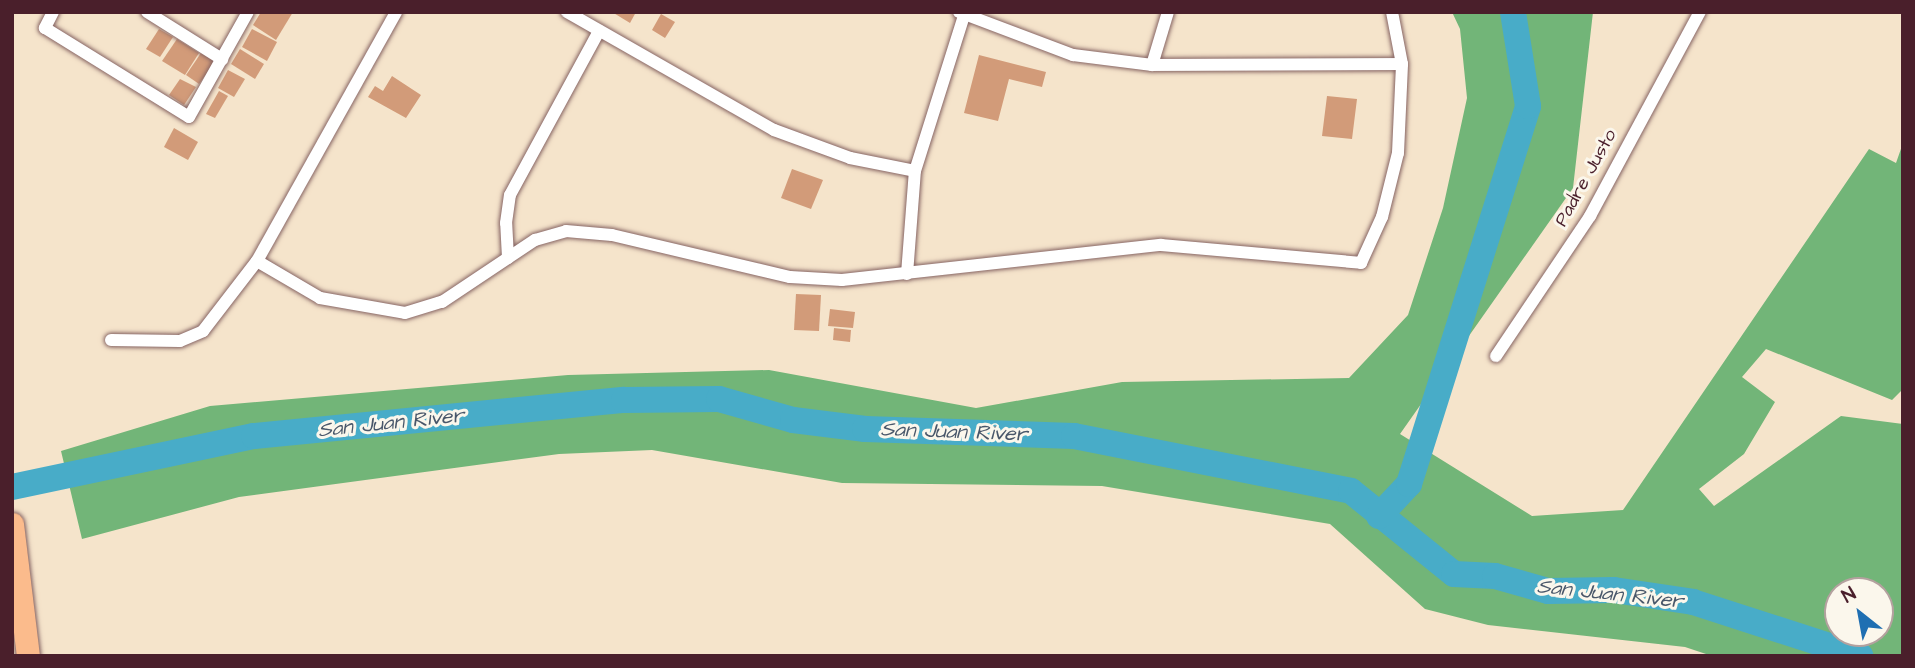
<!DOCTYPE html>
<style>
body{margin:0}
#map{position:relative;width:1915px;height:668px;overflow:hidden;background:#f5e4cb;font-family:"Architects Daughter",sans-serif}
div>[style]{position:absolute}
.forest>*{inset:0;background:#72b578}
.river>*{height:26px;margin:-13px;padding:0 13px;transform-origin:13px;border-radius:13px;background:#48acc8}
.building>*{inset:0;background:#d29b79}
.roads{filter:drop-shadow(0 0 2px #866463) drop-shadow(0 0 2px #866463)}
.street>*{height:12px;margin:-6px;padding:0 6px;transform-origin:6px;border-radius:6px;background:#fff}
.highway>*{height:23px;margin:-11.5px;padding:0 11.5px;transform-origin:11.5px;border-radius:11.5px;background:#fbbb8c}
span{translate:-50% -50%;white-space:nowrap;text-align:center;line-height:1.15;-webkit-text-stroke:6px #fbf7ec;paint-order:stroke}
.street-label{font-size:19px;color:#4a1f2b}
.water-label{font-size:21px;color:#49576a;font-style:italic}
.frame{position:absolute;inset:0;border:14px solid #4a1f2b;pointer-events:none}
.north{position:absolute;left:1824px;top:577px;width:70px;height:70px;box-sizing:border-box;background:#fbf7ec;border:2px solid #b4a19f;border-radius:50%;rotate:329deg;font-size:19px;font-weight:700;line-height:28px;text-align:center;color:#4a1f2b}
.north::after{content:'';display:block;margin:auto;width:24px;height:32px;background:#1f6fb2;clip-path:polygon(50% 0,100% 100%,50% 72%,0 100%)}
</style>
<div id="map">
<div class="forest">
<i style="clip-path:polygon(evenodd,1452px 12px,1593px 12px,1573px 188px,1400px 434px,1532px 516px,1623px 510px,1869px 149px,1896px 163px,1903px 143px,1903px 389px,1892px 400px,1766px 349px,1742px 377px,1775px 402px,1744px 454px,1699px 489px,1714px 506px,1841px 416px,1903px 424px,1903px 656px,1712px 656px,1685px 647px,1488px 625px,1425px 609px,1330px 524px,1102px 486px,842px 483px,652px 450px,559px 454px,239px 497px,82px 539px,61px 451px,210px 406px,568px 375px,769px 370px,976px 408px,1122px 382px,1349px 378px,1408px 315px,1443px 208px,1467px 98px,1460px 29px,1452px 12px,1838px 591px,1880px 591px,1880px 633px,1838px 633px,1838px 591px)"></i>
</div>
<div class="river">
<i style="left:12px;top:487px;width:247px;rotate:-11.9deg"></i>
<i style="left:254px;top:436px;width:372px;rotate:-5.6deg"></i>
<i style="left:624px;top:400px;width:95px;rotate:-0.6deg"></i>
<i style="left:719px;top:399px;width:77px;rotate:15.8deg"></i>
<i style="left:793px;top:420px;width:73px;rotate:7.1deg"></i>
<i style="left:865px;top:429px;width:209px;rotate:1.9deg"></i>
<i style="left:1074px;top:436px;width:282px;rotate:11.2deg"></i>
<i style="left:1351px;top:491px;width:132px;rotate:38.9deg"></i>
<i style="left:1454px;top:574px;width:41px;rotate:2.8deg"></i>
<i style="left:1495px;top:576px;width:55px;rotate:15.8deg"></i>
<i style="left:1548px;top:591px;width:66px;rotate:-0.9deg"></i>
<i style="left:1614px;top:590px;width:80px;rotate:8.6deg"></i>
<i style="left:1693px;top:602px;width:176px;rotate:17.9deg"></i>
<i style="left:1379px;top:516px;width:44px;rotate:-46.8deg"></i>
<i style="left:1409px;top:484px;width:396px;rotate:-72.5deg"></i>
<i style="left:1528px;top:106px;width:95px;rotate:-99.1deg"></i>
</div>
<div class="building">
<i style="clip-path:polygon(261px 12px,293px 12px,276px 40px,253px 25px)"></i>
<i style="clip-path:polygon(612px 12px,636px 12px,630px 23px)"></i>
<i style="clip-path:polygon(661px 14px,675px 22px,665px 38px,652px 30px)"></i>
<i style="clip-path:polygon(159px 29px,173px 37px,160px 57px,146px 49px)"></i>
<i style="clip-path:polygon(252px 29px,277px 42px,267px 61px,242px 47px)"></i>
<i style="clip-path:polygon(177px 39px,199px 53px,185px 75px,162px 61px)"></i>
<i style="clip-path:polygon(240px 49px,264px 64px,255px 79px,231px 64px)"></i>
<i style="clip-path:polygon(201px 53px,215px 62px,199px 84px,186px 75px)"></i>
<i style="clip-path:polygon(979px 55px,1046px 72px,1042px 87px,1009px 79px,998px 121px,964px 113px)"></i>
<i style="clip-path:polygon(228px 70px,245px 79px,234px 97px,218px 88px)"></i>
<i style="clip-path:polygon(392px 76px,421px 95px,406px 118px,368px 97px,375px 86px,383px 91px)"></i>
<i style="clip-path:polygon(180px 79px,196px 87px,184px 105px,169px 95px)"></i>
<i style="clip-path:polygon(219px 91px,228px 96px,215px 118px,206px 114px)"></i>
<i style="clip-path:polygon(1327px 96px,1357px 99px,1352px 139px,1322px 136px)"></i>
<i style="clip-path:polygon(174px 128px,198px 142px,188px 160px,164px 147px)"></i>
<i style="clip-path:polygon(792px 169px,823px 180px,811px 209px,781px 198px)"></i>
<i style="clip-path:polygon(796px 294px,821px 295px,819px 331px,794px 330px)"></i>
<i style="clip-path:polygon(830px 309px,855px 312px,853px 328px,828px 326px)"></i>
<i style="clip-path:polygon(834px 328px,851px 330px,850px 342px,833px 340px)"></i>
</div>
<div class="roads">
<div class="street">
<i style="left:53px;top:12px;width:18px;rotate:117deg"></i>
<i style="left:45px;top:28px;width:169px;rotate:31.7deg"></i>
<i style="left:189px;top:117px;width:120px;rotate:-60.7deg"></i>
<i style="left:147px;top:12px;width:89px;rotate:32.1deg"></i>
<i style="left:567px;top:12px;width:238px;rotate:29.7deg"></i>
<i style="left:774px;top:130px;width:81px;rotate:20.2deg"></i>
<i style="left:850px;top:158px;width:66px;rotate:11.3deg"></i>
<i style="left:959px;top:12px;width:122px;rotate:20.7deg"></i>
<i style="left:1073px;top:55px;width:80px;rotate:7.2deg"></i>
<i style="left:1152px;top:65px;width:250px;rotate:-0.2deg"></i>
<i style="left:1152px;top:65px;width:55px;rotate:-73.2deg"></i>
<i style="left:508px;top:258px;width:35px;rotate:-93deg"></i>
<i style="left:506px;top:223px;width:28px;rotate:-82deg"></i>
<i style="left:510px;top:195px;width:187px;rotate:-61.5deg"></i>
<i style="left:257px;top:261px;width:73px;rotate:30.4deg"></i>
<i style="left:320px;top:298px;width:86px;rotate:10deg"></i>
<i style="left:405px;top:313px;width:39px;rotate:-17deg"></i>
<i style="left:442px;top:302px;width:112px;rotate:-33.7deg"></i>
<i style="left:535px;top:240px;width:32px;rotate:-16deg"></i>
<i style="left:566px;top:231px;width:46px;rotate:5deg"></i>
<i style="left:612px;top:235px;width:183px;rotate:13.3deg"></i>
<i style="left:790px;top:277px;width:52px;rotate:3.3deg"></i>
<i style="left:842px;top:280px;width:321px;rotate:-6.3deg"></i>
<i style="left:1161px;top:245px;width:201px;rotate:5.1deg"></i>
<i style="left:1361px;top:263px;width:51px;rotate:-65.5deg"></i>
<i style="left:1382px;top:217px;width:66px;rotate:-76deg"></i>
<i style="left:1398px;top:153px;width:89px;rotate:-87.4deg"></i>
<i style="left:1402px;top:64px;width:53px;rotate:-100.9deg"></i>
<i style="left:907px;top:274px;width:103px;rotate:-85.6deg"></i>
<i style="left:915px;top:171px;width:167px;rotate:-72.5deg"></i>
<i style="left:111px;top:340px;width:69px;rotate:0.8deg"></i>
<i style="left:180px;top:341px;width:25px;rotate:-23deg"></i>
<i style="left:203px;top:331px;width:88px;rotate:-52.4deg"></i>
<i style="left:257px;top:261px;width:285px;rotate:-60.8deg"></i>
<i style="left:1496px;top:356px;width:169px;rotate:-56.1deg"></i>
<i style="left:1590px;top:216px;width:232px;rotate:-61.7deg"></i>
</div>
<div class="highway">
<i style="left:12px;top:524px;width:133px;rotate:83.1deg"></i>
</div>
</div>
<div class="street-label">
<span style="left:1586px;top:178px;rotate:-61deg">Padre Justo</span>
</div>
<div class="water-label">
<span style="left:391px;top:423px;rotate:-6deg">San Juan River</span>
<span style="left:954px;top:432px;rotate:2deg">San Juan River</span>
<span style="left:1610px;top:594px;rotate:6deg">San Juan River</span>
</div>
<div class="frame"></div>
<div class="north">N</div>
</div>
